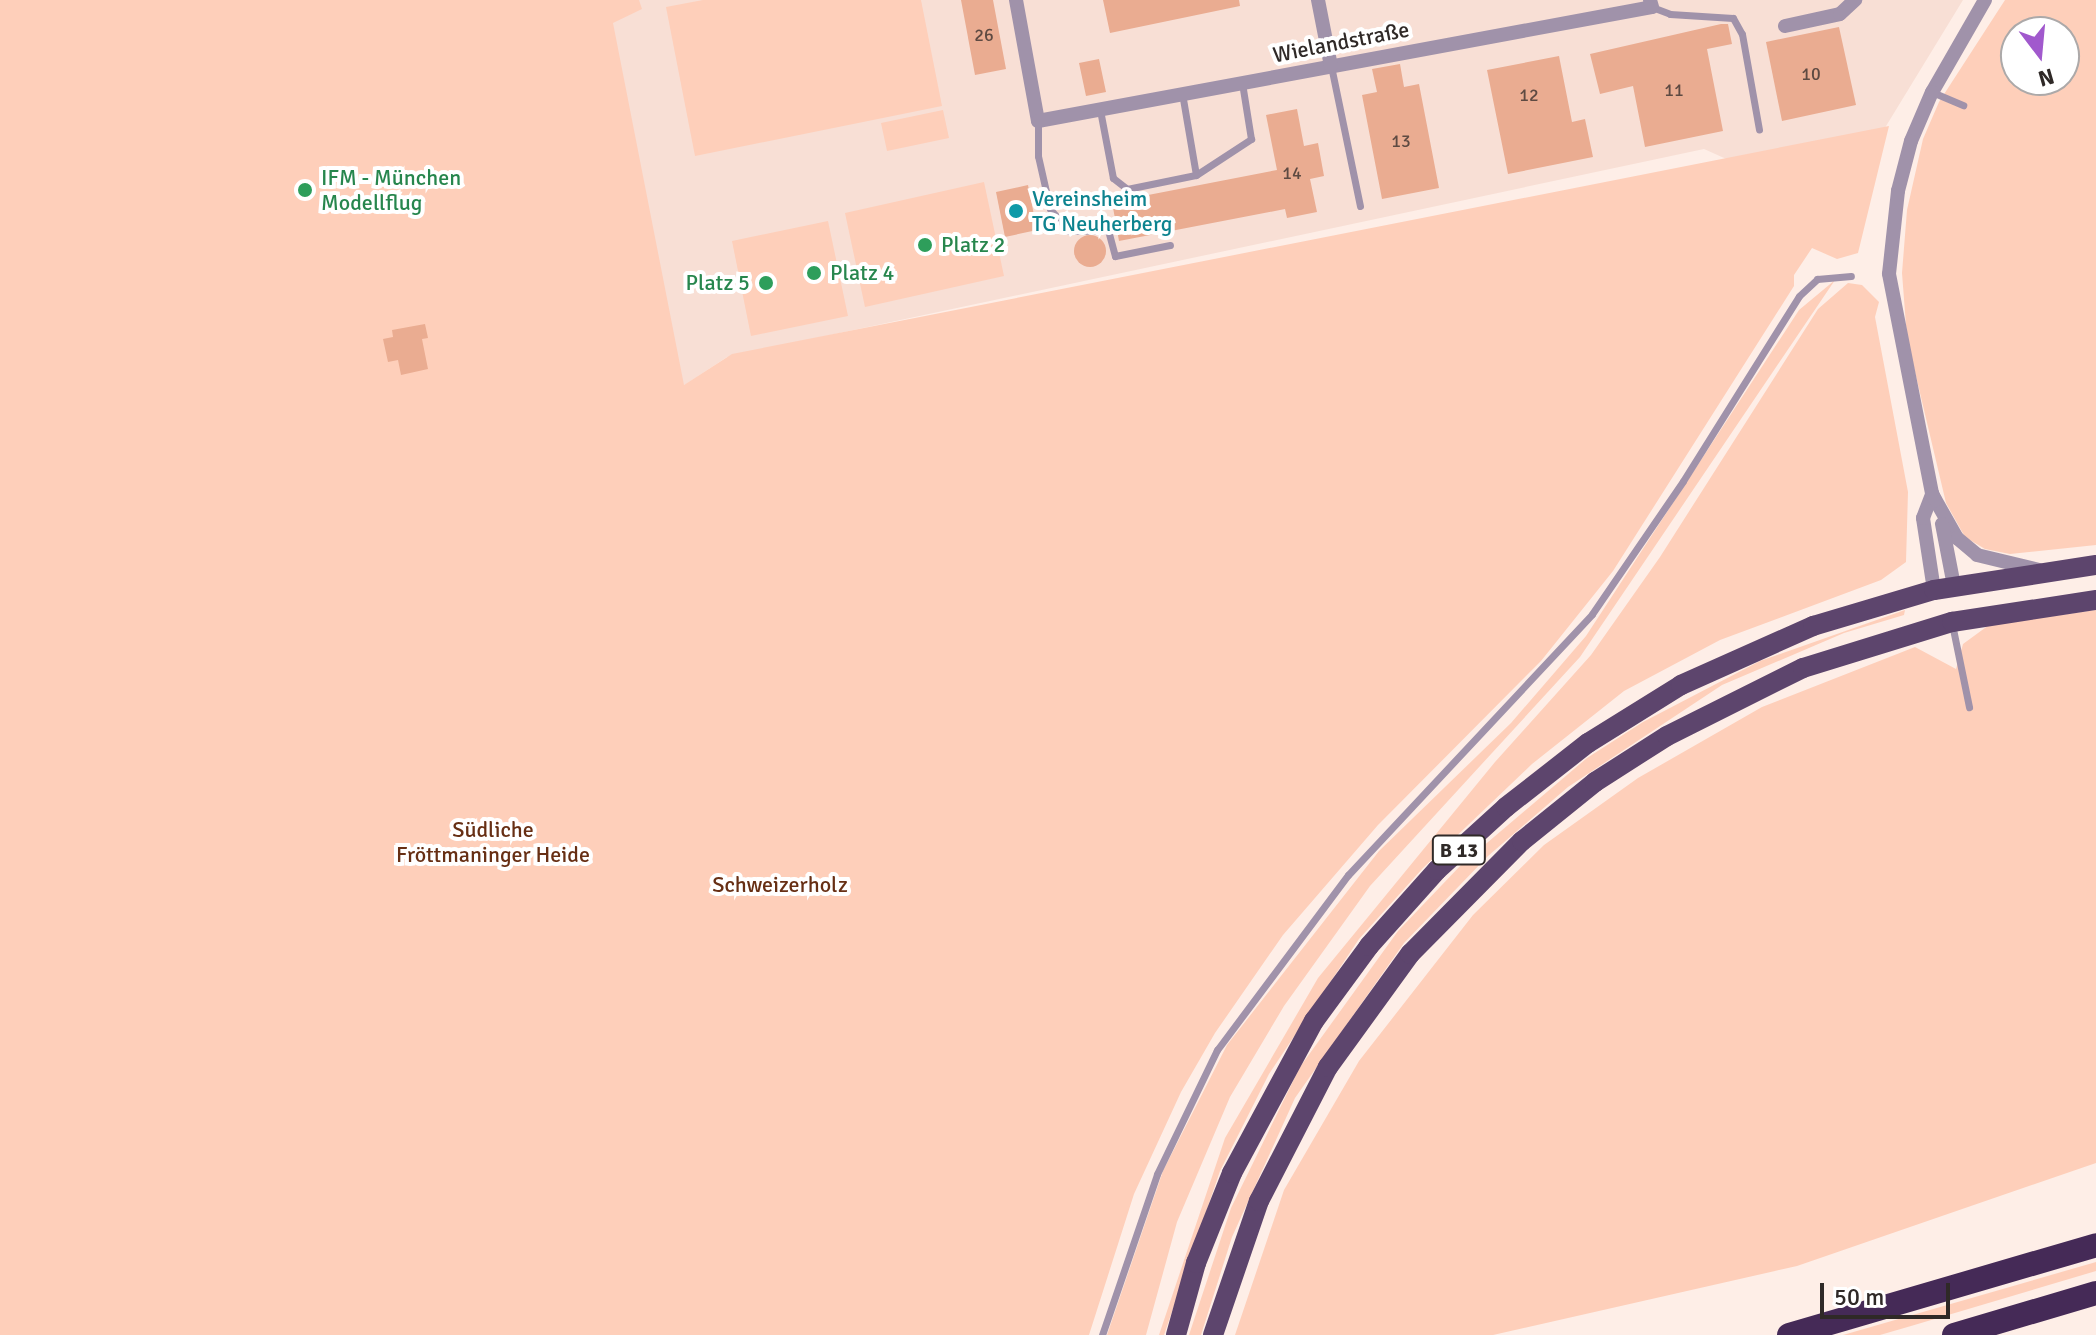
<!DOCTYPE html>
<meta charset="utf-8">
<style>
body{margin:0}
#map{position:relative;width:2096px;height:1335px;overflow:hidden;background:#feeee7;font-family:Signika,sans-serif}
div>[style]{position:absolute}
.built>*{inset:0;background:#f8dfd5}
.green>*{inset:0;background:#fecfba}
.building>*{inset:0;background:#eaac91}
.round{border-radius:50%}
.service>*{height:7px;margin:-3.5px;padding:0 3.5px;transform-origin:3.5px;border-radius:3.5px;background:#a092aa}
.minor>*{height:14px;margin:-7px;padding:0 7px;transform-origin:7px;border-radius:7px;background:#a092aa}
.primary>*{height:20px;margin:-10px;padding:0 10px;transform-origin:10px;border-radius:10px;background:#5d456d}
.motorway>*{height:24px;margin:-12px;padding:0 12px;transform-origin:12px;border-radius:12px;background:#452a57}
.dots>*{width:22px;height:22px;translate:-50% -50%;box-sizing:border-box;border:4px solid #fff;border-radius:50%}
span{translate:-50% -50%;white-space:nowrap;text-align:center;line-height:1.15;-webkit-text-stroke:8px #fff;paint-order:stroke}
.number-label{font-size:18px;color:#5e4a42}
.number-label span{-webkit-text-stroke-width:0}
.shield-label span{padding:2px 6px;background:#fff;border:2px solid;border-radius:6px;-webkit-text-stroke-width:0}
.shield-label{font-size:20px;color:#2f2927;font-weight:700}
.street-label{font-size:22px;color:#2f2927}
.leisure-label{font-size:22px;color:#27864d}
.left{translate:0 -50%;text-align:left}
.right{translate:-100% -50%;text-align:right}
.culture-label{font-size:22px;color:#0d838f}
.park-label{font-size:22px;color:#672f14}
.north{position:absolute;left:2000px;top:16px;width:80px;height:80px;box-sizing:border-box;background:#fff;border:2px solid #aca9a9;border-radius:50%;rotate:164deg;font-size:22px;font-weight:700;line-height:32px;text-align:center;color:#2f2927}
.north::after{content:'';display:block;margin:auto;width:28px;height:36px;background:#a159cd;clip-path:polygon(50% 0,100% 100%,50% 72%,0 100%)}
.scale{position:absolute;left:1820px;top:1283px;width:130px;height:36px;box-sizing:border-box;border:4px solid #2f2927;border-top:0;padding-left:10px;font-size:24px;line-height:28px;white-space:nowrap;color:#2f2927;-webkit-text-stroke:6px #fff;paint-order:stroke}
</style>
<div id="map">
<div class="built">
<i style="clip-path:polygon(603px 0,1963px 0,1836px 208px,1704px 149px,727px 357px,683px 386px)"></i>
</div>
<div class="green">
<i style="clip-path:polygon(0 0,639px 0,642px 9px,613px 23px,684px 385px,732px 354px,1889px 126px,1858px 253px,1837px 259px,1812px 248px,1794px 275px,1794px 286px,1613px 571px,1541px 661px,1378px 825px,1283px 935px,1215px 1033px,1181px 1092px,1134px 1194px,1089px 1335px,0 1335px)"></i>
<i style="clip-path:polygon(703px 0,921px 0,942px 106px,695px 156px,666px 7px)"></i>
<i style="clip-path:polygon(evenodd,2005px 0,2096px 0,2096px 545px,2010px 554px,1985px 549px,1965px 537px,1946px 503px,1907px 338px,1902px 273px,1907px 210px,1923px 139px,1939px 102px,2005px 0,2016px 32px,2064px 32px,2064px 80px,2016px 80px,2016px 32px)"></i>
<i style="clip-path:polygon(943px 110px,949px 138px,887px 151px,881px 123px)"></i>
<i style="clip-path:polygon(984px 182px,1004px 276px,865px 307px,845px 213px)"></i>
<i style="clip-path:polygon(828px 221px,848px 316px,751px 336px,732px 241px)"></i>
<i style="clip-path:polygon(1835px 280px,1580px 657px,1370px 886px,1284px 1006px,1230px 1097px,1177px 1222px,1146px 1335px,1107px 1335px,1163px 1171px,1227px 1045px,1379px 851px,1511px 723px,1586px 636px,1799px 310px)"></i>
<i style="clip-path:polygon(1848px 283px,1862px 285px,1879px 302px,1875px 317px,1908px 492px,1906px 562px,1881px 580px,1720px 640px,1624px 691px,1532px 764px,1423px 868px,1359px 939px,1269px 1074px,1220px 1171px,1164px 1335px,1159px 1335px,1225px 1138px,1318px 978px,1495px 762px,1591px 655px,1660px 557px,1818px 309px)"></i>
<i style="clip-path:polygon(1905px 610px,1904px 615px,1844px 633px,1722px 685px,1568px 787px,1488px 856px,1404px 943px,1295px 1098px,1232px 1237px,1201px 1335px,1189px 1335px,1231px 1208px,1300px 1067px,1398px 931px,1461px 865px,1587px 758px,1643px 722px,1760px 661px)"></i>
<i style="clip-path:polygon(2096px 610px,2096px 1163px,1797px 1266px,1493px 1335px,1235px 1335px,1284px 1190px,1359px 1061px,1473px 915px,1544px 845px,1638px 778px,1762px 707px,1915px 647px,1956px 669px,1963px 644px,1989px 625px)"></i>
<i style="clip-path:polygon(2096px 1262px,2096px 1271px,1911px 1326px,1880px 1335px,1843px 1335px)"></i>
</div>
<div class="building">
<i style="clip-path:polygon(961px 0,993px 0,1006px 69px,975px 75px)"></i>
<i style="clip-path:polygon(1103px 0,1239px 0,1240px 6px,1110px 33px)"></i>
<i style="clip-path:polygon(1721px 24px,1728px 24px,1732px 44px,1707px 49px,1723px 131px,1645px 147px,1633px 86px,1600px 94px,1590px 54px)"></i>
<i style="clip-path:polygon(1839px 27px,1856px 105px,1782px 121px,1766px 42px)"></i>
<i style="clip-path:polygon(1559px 56px,1572px 122px,1585px 119px,1593px 157px,1508px 174px,1487px 70px)"></i>
<i style="clip-path:polygon(1099px 59px,1106px 92px,1086px 96px,1079px 63px)"></i>
<i style="clip-path:polygon(1400px 64px,1404px 87px,1419px 84px,1439px 188px,1382px 199px,1362px 95px,1377px 92px,1372px 69px)"></i>
<i style="clip-path:polygon(1297px 109px,1304px 146px,1318px 143px,1324px 176px,1310px 179px,1317px 212px,1287px 218px,1285px 209px,1119px 241px,1112px 202px,1277px 170px,1266px 115px)"></i>
<i style="clip-path:polygon(1028px 185px,1037px 230px,1005px 237px,996px 192px)"></i>
<i class="round" style="left:1074px;top:235px;width:32px;height:32px"></i>
<i style="clip-path:polygon(425px 324px,428px 338px,422px 339px,428px 369px,401px 375px,398px 360px,388px 362px,383px 339px,393px 337px,392px 330px)"></i>
</div>
<div class="service">
<i style="left:1652px;top:7px;width:19px;rotate:21deg"></i>
<i style="left:1670px;top:14px;width:63px;rotate:3.6deg"></i>
<i style="left:1733px;top:18px;width:18px;rotate:61deg"></i>
<i style="left:1742px;top:34px;width:97px;rotate:79.9deg"></i>
<i style="left:1331px;top:66px;width:143px;rotate:78.3deg"></i>
<i style="left:1932px;top:92px;width:34px;rotate:23deg"></i>
<i style="left:1182px;top:93px;width:83px;rotate:80.3deg"></i>
<i style="left:1196px;top:175px;width:66px;rotate:-33.2deg"></i>
<i style="left:1251px;top:139px;width:57px;rotate:-99.1deg"></i>
<i style="left:1100px;top:110px;width:69px;rotate:79.2deg"></i>
<i style="left:1113px;top:178px;width:18px;rotate:38deg"></i>
<i style="left:1127px;top:189px;width:70px;rotate:-11.5deg"></i>
<i style="left:1038px;top:121px;width:35px;rotate:90deg"></i>
<i style="left:1038px;top:156px;width:54px;rotate:77.2deg"></i>
<i style="left:1050px;top:209px;width:29px;rotate:49deg"></i>
<i style="left:1069px;top:231px;width:39px;rotate:-1deg"></i>
<i style="left:1108px;top:230px;width:27px;rotate:75deg"></i>
<i style="left:1115px;top:256px;width:56px;rotate:-11.3deg"></i>
<i style="left:1952px;top:624px;width:85px;rotate:78.4deg"></i>
<i style="left:1102px;top:1335px;width:170px;rotate:-71.1deg"></i>
<i style="left:1157px;top:1174px;width:138px;rotate:-64.2deg"></i>
<i style="left:1217px;top:1050px;width:219px;rotate:-53.2deg"></i>
<i style="left:1348px;top:875px;width:357px;rotate:-46.9deg"></i>
<i style="left:1592px;top:614px;width:161px;rotate:-55.6deg"></i>
<i style="left:1683px;top:481px;width:218px;rotate:-57.9deg"></i>
<i style="left:1799px;top:296px;width:25px;rotate:-43deg"></i>
<i style="left:1817px;top:279px;width:34px;rotate:-5deg"></i>
</div>
<div class="minor">
<i style="left:1016px;top:0;width:123px;rotate:79.7deg"></i>
<i style="left:1038px;top:121px;width:624px;rotate:-10.52deg"></i>
<i style="left:1652px;top:7px;width:7px;rotate:-106deg"></i>
<i style="left:1318px;top:0;width:67px;rotate:78.9deg"></i>
<i style="left:1985px;top:0;width:106px;rotate:119.9deg"></i>
<i style="left:1932px;top:92px;width:53px;rotate:113.2deg"></i>
<i style="left:1911px;top:141px;width:52px;rotate:104.6deg"></i>
<i style="left:1898px;top:191px;width:83px;rotate:96.2deg"></i>
<i style="left:1889px;top:274px;width:224px;rotate:78.9deg"></i>
<i style="left:1932px;top:494px;width:51px;rotate:60.4deg"></i>
<i style="left:1957px;top:538px;width:26px;rotate:40deg"></i>
<i style="left:1977px;top:555px;width:64px;rotate:13.6deg"></i>
<i style="left:1785px;top:26px;width:56px;rotate:-12.3deg"></i>
<i style="left:1840px;top:14px;width:21px;rotate:-43deg"></i>
<i style="left:1942px;top:524px;width:63px;rotate:79deg"></i>
<i style="left:1934px;top:590px;width:73px;rotate:-98.7deg"></i>
<i style="left:1923px;top:518px;width:26px;rotate:-69deg"></i>
<i style="left:1932px;top:494px;width:7px;rotate:63deg"></i>
</div>
<div class="primary">
<i style="left:1176px;top:1335px;width:75px;rotate:-74.5deg"></i>
<i style="left:1196px;top:1263px;width:97px;rotate:-68.2deg"></i>
<i style="left:1232px;top:1173px;width:173px;rotate:-61.7deg"></i>
<i style="left:1314px;top:1021px;width:93px;rotate:-53.7deg"></i>
<i style="left:1369px;top:946px;width:102px;rotate:-48.2deg"></i>
<i style="left:1437px;top:870px;width:93px;rotate:-42.4deg"></i>
<i style="left:1506px;top:807px;width:104px;rotate:-38deg"></i>
<i style="left:1588px;top:743px;width:110px;rotate:-31.9deg"></i>
<i style="left:1681px;top:685px;width:145px;rotate:-24.1deg"></i>
<i style="left:1813px;top:626px;width:126px;rotate:-16.6deg"></i>
<i style="left:1934px;top:590px;width:164px;rotate:-8.8deg"></i>
<i style="left:1213px;top:1335px;width:142px;rotate:-71.1deg"></i>
<i style="left:1259px;top:1201px;width:151px;rotate:-62.8deg"></i>
<i style="left:1328px;top:1067px;width:140px;rotate:-54deg"></i>
<i style="left:1410px;top:954px;width:159px;rotate:-45.3deg"></i>
<i style="left:1522px;top:841px;width:94px;rotate:-38.9deg"></i>
<i style="left:1595px;top:782px;width:85px;rotate:-32.6deg"></i>
<i style="left:1667px;top:736px;width:152px;rotate:-26.6deg"></i>
<i style="left:1803px;top:668px;width:156px;rotate:-17.2deg"></i>
<i style="left:1952px;top:622px;width:146px;rotate:-8.7deg"></i>
</div>
<div class="motorway">
<i style="left:1789px;top:1335px;width:320px;rotate:-16.3deg"></i>
<i style="left:1954px;top:1335px;width:148px;rotate:-16.5deg"></i>
</div>
<div class="dots">
<i style="left:305px;top:190px;background:#2e9e5b"></i>
<i style="left:1016px;top:211px;background:#0f9aa8"></i>
<i style="left:925px;top:245px;background:#2e9e5b"></i>
<i style="left:814px;top:273px;background:#2e9e5b"></i>
<i style="left:766px;top:283px;background:#2e9e5b"></i>
</div>
<div class="number-label">
<span style="left:984px;top:35px">26</span>
<span style="left:1811px;top:74px">10</span>
<span style="left:1674px;top:90px">11</span>
<span style="left:1529px;top:95px">12</span>
<span style="left:1401px;top:141px">13</span>
<span style="left:1292px;top:173px">14</span>
</div>
<div class="shield-label">
<span style="left:1459px;top:850px">B 13</span>
</div>
<div class="street-label">
<span style="left:1341px;top:42px;rotate:-11deg">Wielandstraße</span>
</div>
<div class="leisure-label">
<span class="left" style="left:321px;top:190px">IFM - München<br>Modellflug</span>
<span class="left" style="left:941px;top:245px">Platz 2</span>
<span class="left" style="left:830px;top:273px">Platz 4</span>
<span class="right" style="left:750px;top:283px">Platz 5</span>
</div>
<div class="culture-label">
<span class="left" style="left:1032px;top:211px">Vereinsheim<br>TG Neuherberg</span>
</div>
<div class="park-label">
<span style="left:493px;top:842px">Südliche<br>Fröttmaninger Heide</span>
<span style="left:780px;top:885px">Schweizerholz</span>
</div>
<div class="north">N</div>
<div class="scale">50 m</div>
</div>
